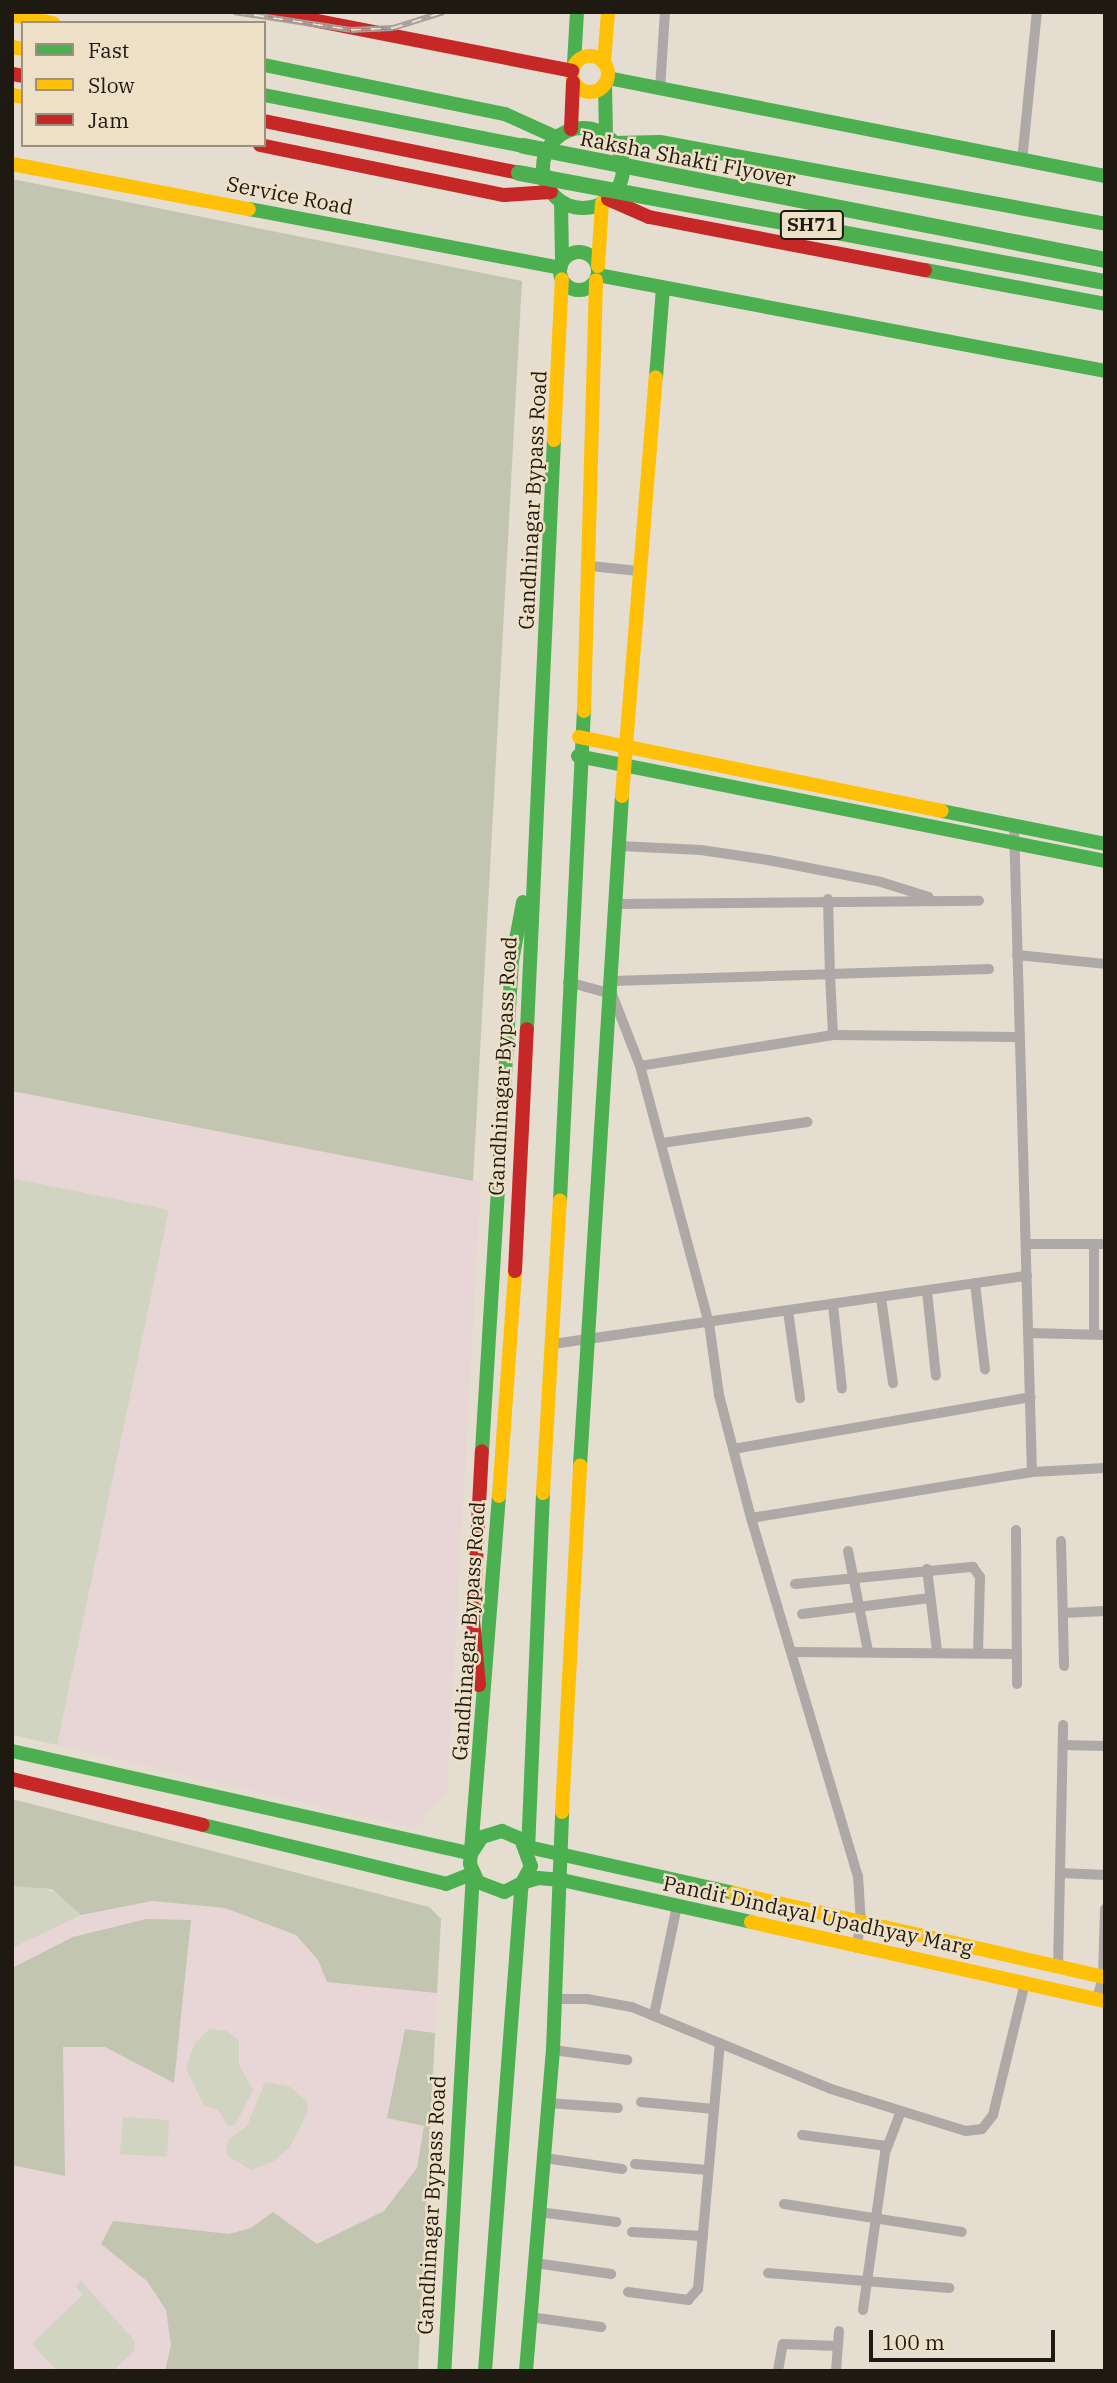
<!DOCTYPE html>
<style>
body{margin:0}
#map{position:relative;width:1117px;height:2383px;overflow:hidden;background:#e5ddd0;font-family:"IBM Plex Serif",serif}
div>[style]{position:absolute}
.education>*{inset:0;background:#e7d6d5}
.green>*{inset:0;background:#d2d4c2}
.forest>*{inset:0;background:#c2c5b0}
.street>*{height:10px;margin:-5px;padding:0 5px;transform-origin:5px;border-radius:5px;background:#aea8a6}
.fast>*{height:14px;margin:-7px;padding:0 7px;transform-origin:7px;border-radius:7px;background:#4caf50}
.fast>.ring{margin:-7px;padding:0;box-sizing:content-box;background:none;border:14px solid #4caf50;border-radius:50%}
.slow>*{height:14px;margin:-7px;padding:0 7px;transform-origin:7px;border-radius:7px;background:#ffc107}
.slow>.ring{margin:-7px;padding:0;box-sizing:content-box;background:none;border:14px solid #ffc107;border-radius:50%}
.jam>*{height:14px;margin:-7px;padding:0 7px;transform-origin:7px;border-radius:7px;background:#c62828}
.rail>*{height:6px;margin-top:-3px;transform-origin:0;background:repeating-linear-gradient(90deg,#eee0c7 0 10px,#a49f9a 0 20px);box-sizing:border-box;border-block:2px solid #a49f9a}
.fast-bridge>*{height:16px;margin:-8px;padding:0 8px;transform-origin:8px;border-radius:8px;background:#4caf50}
span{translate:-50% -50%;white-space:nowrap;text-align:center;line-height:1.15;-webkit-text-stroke:5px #eee0c7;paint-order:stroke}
.shield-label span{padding:2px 5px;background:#eee0c7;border:2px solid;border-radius:5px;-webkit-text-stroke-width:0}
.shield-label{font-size:19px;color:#1e1a11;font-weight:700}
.street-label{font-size:21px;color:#1e1a11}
.frame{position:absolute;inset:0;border:14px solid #1e1a11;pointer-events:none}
.legend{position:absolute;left:21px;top:21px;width:245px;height:126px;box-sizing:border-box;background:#eee0c7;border:2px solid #9b917e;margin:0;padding:9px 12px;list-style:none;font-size:21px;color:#1e1a11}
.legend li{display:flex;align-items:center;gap:14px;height:35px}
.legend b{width:35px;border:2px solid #9b917e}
.scale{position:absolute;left:869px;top:2330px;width:186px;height:32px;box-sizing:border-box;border:4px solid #1e1a11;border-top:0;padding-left:9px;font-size:21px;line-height:24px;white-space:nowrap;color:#1e1a11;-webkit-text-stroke:5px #eee0c7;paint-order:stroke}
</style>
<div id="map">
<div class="education">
<i style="clip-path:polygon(12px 1091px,481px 1182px,447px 1790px,416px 1829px,57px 1745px,169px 1211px,12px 1178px)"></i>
<i style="clip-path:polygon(12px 1799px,429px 1907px,441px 1919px,418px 2371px,12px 2371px)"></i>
</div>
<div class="green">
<i style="clip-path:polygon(12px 1178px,169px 1210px,57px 1745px,12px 1735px)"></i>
<i style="clip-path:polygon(32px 1885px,60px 1894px,81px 1915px,12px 1948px,12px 1886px)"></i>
<i style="clip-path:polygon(209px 2029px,227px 2031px,239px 2040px,239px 2065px,253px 2090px,235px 2125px,228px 2126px,217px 2109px,204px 2106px,186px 2068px,195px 2043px)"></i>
<i style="clip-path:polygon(265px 2082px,290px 2087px,307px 2101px,308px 2111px,290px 2147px,274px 2161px,251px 2170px,228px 2156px,226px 2148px,229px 2139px,247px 2126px)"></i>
<i style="clip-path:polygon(123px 2117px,169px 2120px,167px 2157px,120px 2154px)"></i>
<i style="clip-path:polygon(81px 2281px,135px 2341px,134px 2351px,113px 2371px,57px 2371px,32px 2344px,83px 2294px,75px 2286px)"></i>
</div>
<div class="forest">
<i style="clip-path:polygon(12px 179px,522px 281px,473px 1181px,12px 1091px)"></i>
<i style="clip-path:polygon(12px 1799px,429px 1907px,441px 1919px,437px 1993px,327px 1982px,318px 1960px,296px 1935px,225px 1908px,152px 1901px,81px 1915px,52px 1889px,12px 1886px)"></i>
<i style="clip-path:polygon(146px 1919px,191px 1920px,174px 2083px,105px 2047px,63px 2047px,65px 2176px,12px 2165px,12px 1968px,73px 1937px)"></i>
<i style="clip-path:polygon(405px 2029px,435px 2033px,418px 2371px,165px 2371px,171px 2345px,166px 2310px,147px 2281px,101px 2244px,113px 2221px,229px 2234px,251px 2228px,273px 2212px,317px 2244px,384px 2211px,417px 2168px,424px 2126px,387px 2118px)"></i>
</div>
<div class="street">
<i style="left:660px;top:89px;width:77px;rotate:-86.3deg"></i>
<i style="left:1022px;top:161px;width:150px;rotate:-84.3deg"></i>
<i style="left:591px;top:566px;width:47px;rotate:6.1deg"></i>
<i style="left:1014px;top:825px;width:647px;rotate:88.41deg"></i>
<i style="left:620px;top:846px;width:81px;rotate:2.8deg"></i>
<i style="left:701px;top:850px;width:68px;rotate:8.5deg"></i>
<i style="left:768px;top:860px;width:115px;rotate:11deg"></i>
<i style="left:881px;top:882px;width:50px;rotate:17.4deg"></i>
<i style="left:828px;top:899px;width:75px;rotate:88.5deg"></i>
<i style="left:830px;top:974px;width:159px;rotate:-1.8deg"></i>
<i style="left:618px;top:904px;width:361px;rotate:-0.5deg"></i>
<i style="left:1017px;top:955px;width:88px;rotate:5.8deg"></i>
<i style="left:613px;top:981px;width:217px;rotate:-1.8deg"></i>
<i style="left:830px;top:974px;width:61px;rotate:87.2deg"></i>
<i style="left:833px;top:1035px;width:195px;rotate:170.9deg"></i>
<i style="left:568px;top:982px;width:46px;rotate:15.3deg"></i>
<i style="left:612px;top:994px;width:77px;rotate:68.7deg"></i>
<i style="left:640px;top:1066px;width:266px;rotate:75deg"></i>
<i style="left:709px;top:1323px;width:73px;rotate:82.1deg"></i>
<i style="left:719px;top:1395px;width:127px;rotate:75.4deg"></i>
<i style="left:751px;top:1518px;width:374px;rotate:73.4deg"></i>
<i style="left:858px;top:1876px;width:48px;rotate:86.4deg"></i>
<i style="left:861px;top:1924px;width:24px;rotate:102deg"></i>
<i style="left:833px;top:1035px;width:186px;rotate:0.6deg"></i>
<i style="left:662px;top:1143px;width:147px;rotate:-8.2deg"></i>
<i style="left:1026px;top:1244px;width:79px"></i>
<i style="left:975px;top:1283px;width:87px;rotate:83.4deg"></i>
<i style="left:927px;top:1291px;width:85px;rotate:84deg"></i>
<i style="left:881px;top:1298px;width:86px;rotate:82deg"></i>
<i style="left:833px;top:1305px;width:84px;rotate:83.9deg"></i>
<i style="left:788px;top:1311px;width:88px;rotate:82.1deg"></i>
<i style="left:1029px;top:1333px;width:76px;rotate:1.5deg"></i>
<i style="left:1094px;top:1334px;width:90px;rotate:-90deg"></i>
<i style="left:553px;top:1344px;width:479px;rotate:-8.2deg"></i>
<i style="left:733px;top:1449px;width:302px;rotate:-9.9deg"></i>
<i style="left:751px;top:1518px;width:285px;rotate:-9.3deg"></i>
<i style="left:1032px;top:1472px;width:73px;rotate:-3.1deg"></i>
<i style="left:1016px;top:1530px;width:154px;rotate:89.6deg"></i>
<i style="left:1061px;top:1541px;width:125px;rotate:88.6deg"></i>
<i style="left:848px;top:1551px;width:102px;rotate:78.7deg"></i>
<i style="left:927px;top:1569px;width:83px;rotate:83deg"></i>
<i style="left:795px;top:1584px;width:179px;rotate:-5.5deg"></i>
<i style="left:973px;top:1567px;width:12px;rotate:55deg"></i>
<i style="left:980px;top:1577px;width:75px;rotate:91.5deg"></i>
<i style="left:1063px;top:1613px;width:42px;rotate:-2.7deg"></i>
<i style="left:802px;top:1614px;width:129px;rotate:-7.1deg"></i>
<i style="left:792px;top:1652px;width:225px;rotate:0.5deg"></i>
<i style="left:1063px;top:1745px;width:42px;rotate:1.4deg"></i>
<i style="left:1060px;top:1873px;width:45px;rotate:2.5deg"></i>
<i style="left:1058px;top:1968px;width:243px;rotate:-88.8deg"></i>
<i style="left:555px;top:1999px;width:32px"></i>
<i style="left:587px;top:1999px;width:46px;rotate:10.1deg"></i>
<i style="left:632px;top:2007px;width:215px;rotate:22.4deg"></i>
<i style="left:831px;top:2089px;width:141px;rotate:17.3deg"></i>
<i style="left:966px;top:2131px;width:16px;rotate:-7deg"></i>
<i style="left:982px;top:2129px;width:18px;rotate:-52deg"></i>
<i style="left:993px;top:2115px;width:136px;rotate:-76.4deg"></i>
<i style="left:1097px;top:1999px;width:23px;rotate:-75deg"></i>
<i style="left:1103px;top:1977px;width:68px;rotate:-88.3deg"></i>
<i style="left:654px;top:2015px;width:111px;rotate:-78.1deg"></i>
<i style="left:553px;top:2050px;width:75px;rotate:7.7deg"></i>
<i style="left:641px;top:2102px;width:73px;rotate:5.5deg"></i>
<i style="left:548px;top:2103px;width:70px;rotate:4.1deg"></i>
<i style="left:802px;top:2135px;width:86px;rotate:7.4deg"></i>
<i style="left:544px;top:2158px;width:79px;rotate:8deg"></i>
<i style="left:635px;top:2164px;width:73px;rotate:4.7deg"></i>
<i style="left:784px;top:2204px;width:180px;rotate:8.9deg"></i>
<i style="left:539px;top:2212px;width:78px;rotate:7.4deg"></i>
<i style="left:632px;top:2232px;width:71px;rotate:3.2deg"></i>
<i style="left:535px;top:2263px;width:77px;rotate:8.2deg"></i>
<i style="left:768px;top:2273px;width:182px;rotate:4.7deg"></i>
<i style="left:628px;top:2292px;width:61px;rotate:7.6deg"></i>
<i style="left:688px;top:2300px;width:15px;rotate:-48deg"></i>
<i style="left:698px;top:2289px;width:247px;rotate:-84.9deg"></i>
<i style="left:863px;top:2310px;width:159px;rotate:-82deg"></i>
<i style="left:885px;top:2153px;width:45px;rotate:-69.1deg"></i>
<i style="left:530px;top:2317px;width:72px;rotate:8deg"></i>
<i style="left:778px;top:2371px;width:27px;rotate:-80deg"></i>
<i style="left:783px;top:2344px;width:55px;rotate:2.1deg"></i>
<i style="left:836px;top:2371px;width:40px;rotate:-85.7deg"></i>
</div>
<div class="fast">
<i style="left:574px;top:64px;width:52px;rotate:-86.7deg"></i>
<i style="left:264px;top:65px;width:246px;rotate:11.5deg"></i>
<i style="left:505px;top:114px;width:56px;rotate:24.3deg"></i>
<i style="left:608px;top:78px;width:507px;rotate:11.15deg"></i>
<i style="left:605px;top:84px;width:51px;rotate:88.9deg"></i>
<i style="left:264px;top:95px;width:265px;rotate:11.1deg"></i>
<i class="ring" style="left:543px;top:128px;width:66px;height:66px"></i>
<i style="left:614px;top:143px;width:46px;rotate:-1.2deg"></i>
<i style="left:660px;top:142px;width:452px;rotate:10.4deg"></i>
<i style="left:561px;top:202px;width:60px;rotate:89deg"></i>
<i style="left:249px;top:209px;width:317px;rotate:10.7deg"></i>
<i class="ring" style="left:560px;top:252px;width:24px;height:24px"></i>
<i style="left:925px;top:270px;width:183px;rotate:10.7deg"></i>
<i style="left:598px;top:275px;width:516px;rotate:10.72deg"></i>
<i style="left:656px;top:377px;width:88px;rotate:-85.5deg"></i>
<i style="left:578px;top:756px;width:537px;rotate:11.27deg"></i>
<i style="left:942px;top:811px;width:166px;rotate:11.4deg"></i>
<i style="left:527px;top:1029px;width:590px;rotate:-87.38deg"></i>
<i style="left:560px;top:1200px;width:490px;rotate:-87.2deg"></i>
<i style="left:482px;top:1451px;width:491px;rotate:-86.5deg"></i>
<i style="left:512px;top:961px;width:60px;rotate:-79.4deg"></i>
<i style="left:580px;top:1465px;width:670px;rotate:-86.41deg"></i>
<i style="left:543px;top:1493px;width:354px;rotate:92.4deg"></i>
<i style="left:528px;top:1847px;width:211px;rotate:12.6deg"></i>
<i style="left:12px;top:1751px;width:470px;rotate:12.6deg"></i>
<i style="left:203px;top:1825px;width:250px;rotate:13.6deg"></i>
<i style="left:446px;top:1884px;width:29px;rotate:-22deg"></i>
<i style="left:473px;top:1873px;width:499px;rotate:93.3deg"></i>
<i style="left:471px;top:1854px;width:20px;rotate:-57deg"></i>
<i style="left:482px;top:1837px;width:21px;rotate:-17deg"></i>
<i style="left:502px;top:1831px;width:21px;rotate:23deg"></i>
<i style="left:521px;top:1839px;width:29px;rotate:70deg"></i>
<i style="left:531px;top:1866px;width:19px;rotate:118deg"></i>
<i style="left:522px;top:1883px;width:20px;rotate:153deg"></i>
<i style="left:504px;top:1892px;width:28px;rotate:-159deg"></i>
<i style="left:478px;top:1882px;width:20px;rotate:-114deg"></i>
<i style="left:470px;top:1864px;width:369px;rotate:-85.5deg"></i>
<i style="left:485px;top:2371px;width:489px;rotate:-85.7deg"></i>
<i style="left:522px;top:1883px;width:17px;rotate:-17deg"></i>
<i style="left:538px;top:1878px;width:24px;rotate:5deg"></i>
<i style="left:562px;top:1880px;width:194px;rotate:12.5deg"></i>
<i style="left:526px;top:2371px;width:322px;rotate:-85.2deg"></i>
<i style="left:553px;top:2050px;width:238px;rotate:-87.8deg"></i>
</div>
<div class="slow">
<i style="left:12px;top:15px;width:42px;rotate:11deg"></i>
<i style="left:12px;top:47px;width:11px;rotate:10deg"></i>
<i class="ring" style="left:572px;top:56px;width:22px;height:22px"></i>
<i style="left:604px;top:63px;width:51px;rotate:-85.5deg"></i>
<i style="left:12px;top:95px;width:11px;rotate:10deg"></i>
<i style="left:12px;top:164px;width:241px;rotate:10.8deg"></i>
<i style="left:598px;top:266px;width:63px;rotate:-86.4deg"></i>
<i style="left:554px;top:440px;width:161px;rotate:-87.2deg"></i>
<i style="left:584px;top:711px;width:431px;rotate:-88.4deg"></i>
<i style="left:579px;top:737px;width:370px;rotate:11.5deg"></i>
<i style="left:622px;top:796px;width:420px;rotate:-85.4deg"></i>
<i style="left:543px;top:1493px;width:293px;rotate:-86.7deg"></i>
<i style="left:499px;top:1496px;width:226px;rotate:-85.9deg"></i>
<i style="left:562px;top:1812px;width:347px;rotate:-87deg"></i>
<i style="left:734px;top:1893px;width:380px;rotate:12.8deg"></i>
<i style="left:751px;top:1922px;width:363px;rotate:12.6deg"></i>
</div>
<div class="jam">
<i style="left:272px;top:12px;width:306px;rotate:11.1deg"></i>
<i style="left:12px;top:74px;width:11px;rotate:10deg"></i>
<i style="left:264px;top:121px;width:260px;rotate:11.5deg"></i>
<i style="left:571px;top:129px;width:47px;rotate:-87.6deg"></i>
<i style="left:260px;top:145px;width:249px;rotate:11.6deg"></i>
<i style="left:504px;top:195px;width:47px;rotate:-3.7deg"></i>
<i style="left:608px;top:199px;width:45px;rotate:23.7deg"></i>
<i style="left:649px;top:217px;width:281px;rotate:10.9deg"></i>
<i style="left:515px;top:1271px;width:242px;rotate:-87.2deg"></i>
<i style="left:479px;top:1685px;width:65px;rotate:-95.3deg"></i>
<i style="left:473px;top:1620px;width:169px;rotate:-87deg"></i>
<i style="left:12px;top:1779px;width:196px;rotate:13.5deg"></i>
</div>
<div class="rail">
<i style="left:234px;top:12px;width:118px;rotate:8.7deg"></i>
<i style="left:351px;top:30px;width:42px;rotate:-2.7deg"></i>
<i style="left:393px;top:28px;width:53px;rotate:-17.4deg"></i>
</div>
<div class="fast-bridge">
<i style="left:524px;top:146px;width:592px;rotate:11.1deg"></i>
<i style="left:519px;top:173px;width:596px;rotate:10.54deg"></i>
</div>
<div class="shield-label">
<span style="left:812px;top:225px">SH71</span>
</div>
<div class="street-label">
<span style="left:688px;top:158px;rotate:11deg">Raksha Shakti Flyover</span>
<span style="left:290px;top:195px;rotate:11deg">Service Road</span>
<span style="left:532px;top:500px;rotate:-87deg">Gandhinagar Bypass Road</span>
<span style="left:502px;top:1066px;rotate:-87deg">Gandhinagar Bypass Road</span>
<span style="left:468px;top:1631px;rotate:-86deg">Gandhinagar Bypass Road</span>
<span style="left:818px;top:1915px;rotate:12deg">Pandit Dindayal Upadhyay Marg</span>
<span style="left:431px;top:2205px;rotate:-87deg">Gandhinagar Bypass Road</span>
</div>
<div class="frame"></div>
<ul class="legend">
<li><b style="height:9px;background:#4caf50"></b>Fast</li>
<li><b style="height:9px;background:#ffc107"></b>Slow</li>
<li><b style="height:9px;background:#c62828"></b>Jam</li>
</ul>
<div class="scale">100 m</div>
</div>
